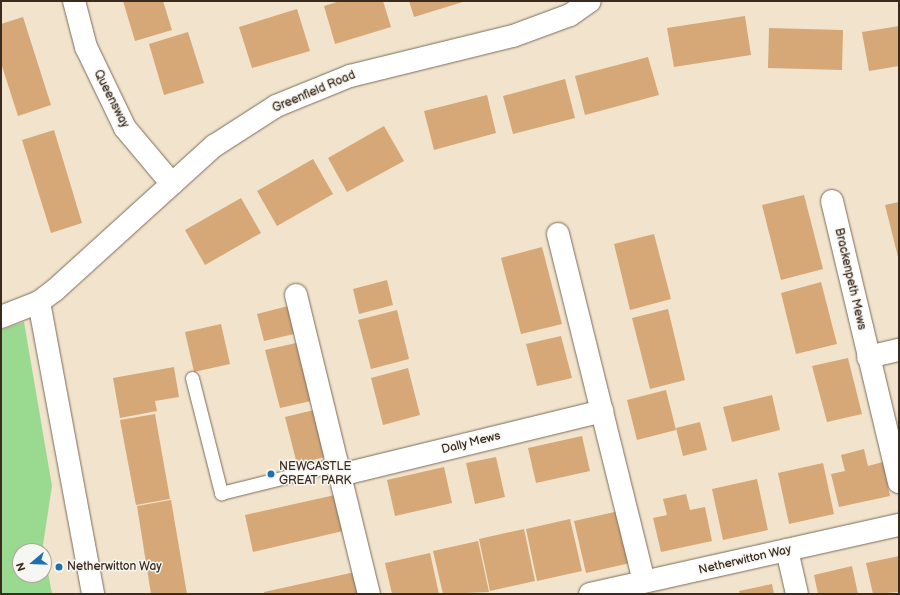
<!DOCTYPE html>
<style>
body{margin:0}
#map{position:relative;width:900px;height:595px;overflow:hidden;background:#f2e4cc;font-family:"Balsamiq Sans",sans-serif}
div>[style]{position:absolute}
.green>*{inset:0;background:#99d990}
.building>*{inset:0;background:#d6a777}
.roads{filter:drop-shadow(0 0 1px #7b6b5b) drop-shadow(0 0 1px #7b6b5b)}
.service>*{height:13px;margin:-6.5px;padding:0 6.5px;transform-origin:6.5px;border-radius:6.5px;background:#fff}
.minor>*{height:22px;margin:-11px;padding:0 11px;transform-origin:11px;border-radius:11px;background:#fff}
.dots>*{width:11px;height:11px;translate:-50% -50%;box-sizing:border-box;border:2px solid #f6f6f2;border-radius:50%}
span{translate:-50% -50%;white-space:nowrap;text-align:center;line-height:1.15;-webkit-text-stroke:3px #f6f6f2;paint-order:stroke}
.street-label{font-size:12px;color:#3b2a1e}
.poi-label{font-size:12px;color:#3b2a1e}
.left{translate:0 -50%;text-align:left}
.frame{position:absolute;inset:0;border:2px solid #3b2a1e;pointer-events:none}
.north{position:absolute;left:12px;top:543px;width:40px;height:40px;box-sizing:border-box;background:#f6f6f2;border:1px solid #aba49d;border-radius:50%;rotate:251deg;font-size:11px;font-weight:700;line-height:16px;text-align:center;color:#3b2a1e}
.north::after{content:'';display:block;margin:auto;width:14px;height:18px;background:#1f6fb2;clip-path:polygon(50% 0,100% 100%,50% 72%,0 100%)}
</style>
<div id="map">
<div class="green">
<i style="clip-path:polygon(evenodd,24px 322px,52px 486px,43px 545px,52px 594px,1px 594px,1px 330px,24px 322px,20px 551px,44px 551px,44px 575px,20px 575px,20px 551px)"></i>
</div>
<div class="building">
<i style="clip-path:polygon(123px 1px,163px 1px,172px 30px,135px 41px)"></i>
<i style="clip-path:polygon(340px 1px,383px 1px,391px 27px,335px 44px,324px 6px)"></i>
<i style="clip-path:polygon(409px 1px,466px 1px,414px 17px)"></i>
<i style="clip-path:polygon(297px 9px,310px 51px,252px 68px,239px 27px)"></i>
<i style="clip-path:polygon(745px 16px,751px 55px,674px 67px,667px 28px)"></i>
<i style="clip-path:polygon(23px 17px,51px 105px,18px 116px,1px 63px,1px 24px)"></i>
<i style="clip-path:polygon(899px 26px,899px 66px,869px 71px,862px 32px)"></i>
<i style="clip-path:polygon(769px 28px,843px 30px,842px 70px,768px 68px)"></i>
<i style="clip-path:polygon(188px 32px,204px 83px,164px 95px,149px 44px)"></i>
<i style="clip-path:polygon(648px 57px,659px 95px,585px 115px,575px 76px)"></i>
<i style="clip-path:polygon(565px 79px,575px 118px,513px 134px,503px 96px)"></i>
<i style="clip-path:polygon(487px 95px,496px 133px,434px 150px,424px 111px)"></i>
<i style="clip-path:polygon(384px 126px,404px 161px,347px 192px,328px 158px)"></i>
<i style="clip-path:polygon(54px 130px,82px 223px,51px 233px,22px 140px)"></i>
<i style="clip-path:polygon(313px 159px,333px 194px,277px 226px,257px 191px)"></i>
<i style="clip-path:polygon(804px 195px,823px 269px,781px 280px,762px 205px)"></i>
<i style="clip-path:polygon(241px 198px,261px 233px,205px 265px,185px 230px)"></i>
<i style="clip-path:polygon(899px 202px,899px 257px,898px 257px,885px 205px)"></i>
<i style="clip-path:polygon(654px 234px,671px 299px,630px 310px,614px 244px)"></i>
<i style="clip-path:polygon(542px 247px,562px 324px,521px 334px,501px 258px)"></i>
<i style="clip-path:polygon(387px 280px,393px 305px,359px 314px,353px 289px)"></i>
<i style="clip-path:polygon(821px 282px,837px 344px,796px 354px,781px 293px)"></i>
<i style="clip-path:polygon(288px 306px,294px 334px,264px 341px,257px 314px)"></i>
<i style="clip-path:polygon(668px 309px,685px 380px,650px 389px,632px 318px)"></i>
<i style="clip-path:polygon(397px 310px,409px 359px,371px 369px,358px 320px)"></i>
<i style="clip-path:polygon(221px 324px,230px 364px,194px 372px,185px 332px)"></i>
<i style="clip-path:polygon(561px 336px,572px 378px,537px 386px,526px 344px)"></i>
<i style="clip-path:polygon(296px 343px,311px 401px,280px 408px,265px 350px)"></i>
<i style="clip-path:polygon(848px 358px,862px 414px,827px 422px,812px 366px)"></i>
<i style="clip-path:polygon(174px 367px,179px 397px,155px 401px,157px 411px,120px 418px,113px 378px)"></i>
<i style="clip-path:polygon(408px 368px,420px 415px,383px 425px,371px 378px)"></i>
<i style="clip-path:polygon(666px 390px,676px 430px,637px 440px,627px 400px)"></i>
<i style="clip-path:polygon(772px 395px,780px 430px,732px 442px,723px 407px)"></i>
<i style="clip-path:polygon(314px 410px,325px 457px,297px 464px,285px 417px)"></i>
<i style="clip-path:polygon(155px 414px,170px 499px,136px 505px,120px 420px)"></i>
<i style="clip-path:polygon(700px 422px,707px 450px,683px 456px,676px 428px)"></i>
<i style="clip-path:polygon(582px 436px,590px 471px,536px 483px,528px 448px)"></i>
<i style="clip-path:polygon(864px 449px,868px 466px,883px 462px,890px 496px,839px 507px,831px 474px,845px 471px,841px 455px)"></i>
<i style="clip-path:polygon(496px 457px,505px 497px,475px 504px,466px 463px)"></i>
<i style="clip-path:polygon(823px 463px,834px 514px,789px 524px,778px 473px)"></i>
<i style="clip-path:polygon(444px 467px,452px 503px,395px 516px,387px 480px)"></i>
<i style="clip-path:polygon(757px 479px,768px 530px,723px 540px,712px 489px)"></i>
<i style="clip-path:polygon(686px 494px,690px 510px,705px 507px,712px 541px,661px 552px,653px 518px,667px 515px,663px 499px)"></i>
<i style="clip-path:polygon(335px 495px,343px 531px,253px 552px,245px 515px)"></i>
<i style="clip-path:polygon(171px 500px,187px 594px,151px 594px,137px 506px)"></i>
<i style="clip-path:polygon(619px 511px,630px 563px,586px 573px,574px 521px)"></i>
<i style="clip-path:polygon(570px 519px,582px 571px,537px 581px,526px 529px)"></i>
<i style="clip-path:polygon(524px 529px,535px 581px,490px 591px,479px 539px)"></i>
<i style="clip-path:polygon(478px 541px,489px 592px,443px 594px,433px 551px)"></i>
<i style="clip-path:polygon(430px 553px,439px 594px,392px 594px,385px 563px)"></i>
<i style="clip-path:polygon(899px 556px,899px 592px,873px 594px,866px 563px)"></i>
<i style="clip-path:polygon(852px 566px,858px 594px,818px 594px,814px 575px)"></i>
<i style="clip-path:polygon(355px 572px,360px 594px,264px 594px,264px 592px)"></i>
<i style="clip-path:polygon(772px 584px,774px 594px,740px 594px,739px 591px)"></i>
</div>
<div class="roads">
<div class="service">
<i style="left:192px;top:378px;width:119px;rotate:75.8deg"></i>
<i style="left:221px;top:493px;width:121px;rotate:-13.9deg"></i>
</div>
<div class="minor">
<i style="left:74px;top:1px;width:48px;rotate:75.4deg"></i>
<i style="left:86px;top:47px;width:90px;rotate:64.3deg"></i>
<i style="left:125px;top:128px;width:73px;rotate:50deg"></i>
<i style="left:832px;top:201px;width:289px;rotate:76.6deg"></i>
<i style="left:558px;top:234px;width:358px;rotate:76.1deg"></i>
<i style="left:296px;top:295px;width:308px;rotate:76.3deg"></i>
<i style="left:39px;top:302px;width:297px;rotate:79.5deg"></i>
<i style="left:1px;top:317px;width:41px;rotate:-21.5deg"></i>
<i style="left:39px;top:302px;width:20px;rotate:-37deg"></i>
<i style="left:55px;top:290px;width:215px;rotate:-42.2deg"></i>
<i style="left:214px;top:146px;width:74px;rotate:-32.8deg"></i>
<i style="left:276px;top:106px;width:80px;rotate:-22.1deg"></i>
<i style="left:350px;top:76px;width:168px;rotate:-13.8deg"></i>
<i style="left:513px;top:36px;width:61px;rotate:-20.2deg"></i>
<i style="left:570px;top:15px;width:24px;rotate:-35deg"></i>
<i style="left:868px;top:357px;width:32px;rotate:-13deg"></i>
<i style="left:340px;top:475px;width:270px;rotate:-13.7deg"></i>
<i style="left:787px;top:550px;width:45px;rotate:77.2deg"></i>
<i style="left:590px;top:594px;width:317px;rotate:-12.6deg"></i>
</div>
</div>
<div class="dots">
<i style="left:271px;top:474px;background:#1f6fb2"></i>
<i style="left:59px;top:567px;background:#1f6fb2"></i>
</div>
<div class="street-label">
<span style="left:314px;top:92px;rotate:-23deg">Greenfield Road</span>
<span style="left:111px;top:99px;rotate:63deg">Queensway</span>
<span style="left:850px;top:279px;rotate:77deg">Brackenpeth Mews</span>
<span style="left:471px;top:443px;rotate:-14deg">Dally Mews</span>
<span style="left:745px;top:560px;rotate:-13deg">Netherwitton Way</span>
</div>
<div class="poi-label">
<span class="left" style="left:279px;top:474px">NEWCASTLE<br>GREAT PARK</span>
<span class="left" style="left:67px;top:567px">Netherwitton Way</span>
</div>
<div class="frame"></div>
<div class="north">N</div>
</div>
